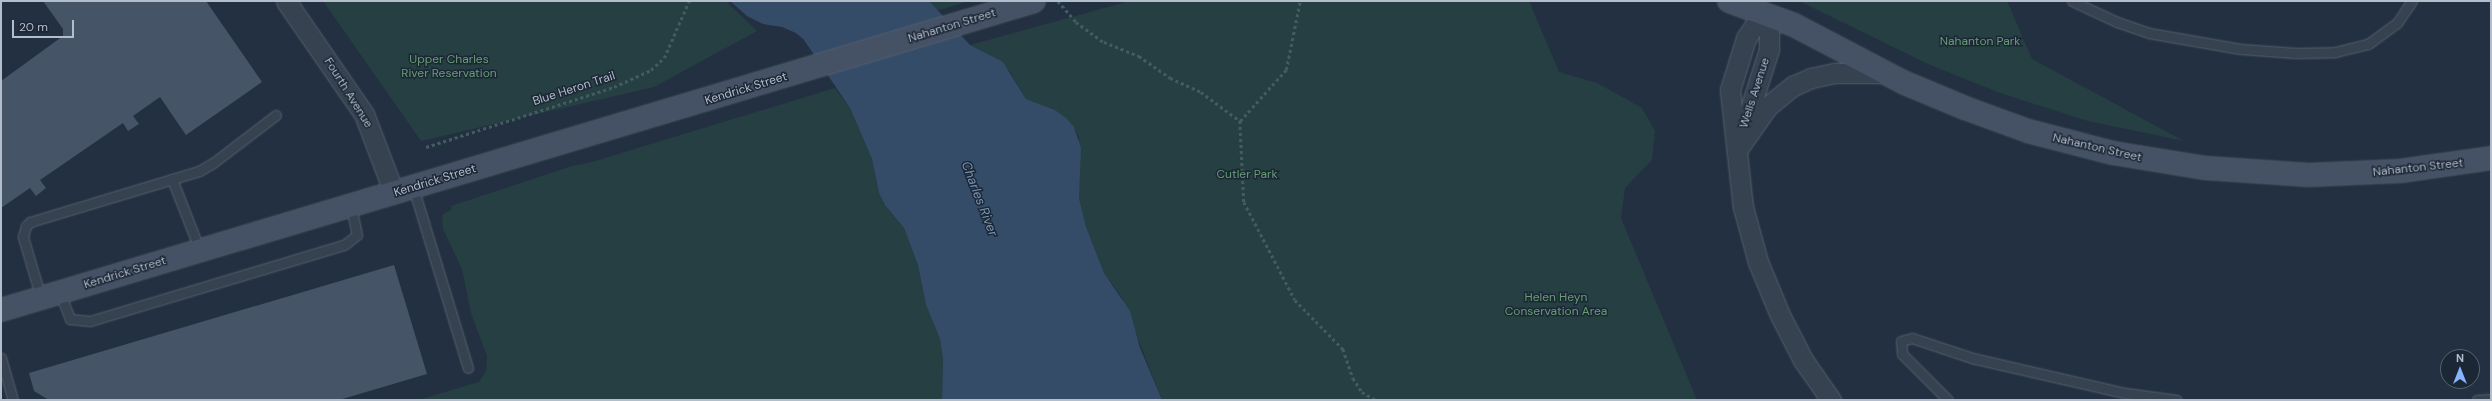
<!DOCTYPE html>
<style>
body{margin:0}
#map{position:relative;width:2492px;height:401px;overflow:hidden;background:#233041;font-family:"DM Sans",sans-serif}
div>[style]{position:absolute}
.green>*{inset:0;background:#253f42}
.water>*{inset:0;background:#354c69}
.building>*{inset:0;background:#465468}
.path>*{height:2.5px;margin-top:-1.25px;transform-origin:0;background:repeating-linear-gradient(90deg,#435c5f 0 3px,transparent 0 6px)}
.roads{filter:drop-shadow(0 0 1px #55606e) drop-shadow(0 0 1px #55606e)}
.service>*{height:9px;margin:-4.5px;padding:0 4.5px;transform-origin:4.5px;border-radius:4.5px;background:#374251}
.minor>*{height:19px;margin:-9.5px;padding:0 9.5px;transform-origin:9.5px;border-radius:9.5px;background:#374251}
.secondary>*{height:22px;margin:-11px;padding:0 11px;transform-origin:11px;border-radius:11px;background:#455164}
span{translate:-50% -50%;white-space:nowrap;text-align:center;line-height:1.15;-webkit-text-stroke:3px #1c2736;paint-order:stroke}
.street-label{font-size:12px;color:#b3bdcb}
.park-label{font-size:12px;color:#689e74}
.water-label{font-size:13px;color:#7994b5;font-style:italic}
.frame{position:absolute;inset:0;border:2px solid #b3bdcb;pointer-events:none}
.north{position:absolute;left:2440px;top:349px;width:40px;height:40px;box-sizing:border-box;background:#1c2736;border:1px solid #586372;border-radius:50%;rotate:0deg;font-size:11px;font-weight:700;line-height:16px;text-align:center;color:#b3bdcb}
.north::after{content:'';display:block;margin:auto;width:14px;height:18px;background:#85b6ff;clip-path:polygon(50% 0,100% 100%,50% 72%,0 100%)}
.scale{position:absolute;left:12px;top:20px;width:62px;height:18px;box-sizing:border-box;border:2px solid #b3bdcb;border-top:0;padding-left:5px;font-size:12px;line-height:14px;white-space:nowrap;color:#b3bdcb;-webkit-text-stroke:3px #1c2736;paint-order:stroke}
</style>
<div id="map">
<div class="green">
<i style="clip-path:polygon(323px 1px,726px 1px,757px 31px,654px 87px,421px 141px)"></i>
<i style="clip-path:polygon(929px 1px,969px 1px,937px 11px)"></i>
<i style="clip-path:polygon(1130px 1px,1529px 1px,1559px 72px,1597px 83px,1642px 108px,1655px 131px,1652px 160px,1625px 188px,1621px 218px,1697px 400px,1162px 400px,1121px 296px,1104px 273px,1086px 227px,1079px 198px,1079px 137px,1074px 127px,1055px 110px,1026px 99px,1009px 70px,970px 45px)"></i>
<i style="clip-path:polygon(1799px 1px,2007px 1px,2032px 59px,2184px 141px,2088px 121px,2000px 93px,1930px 65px)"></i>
<i style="clip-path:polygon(835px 88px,850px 108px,872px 159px,879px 193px,885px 205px,904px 228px,918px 265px,926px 305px,940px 339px,943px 359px,942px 400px,418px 400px,479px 382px,486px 371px,487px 356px,471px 313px,462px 269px,443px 229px,442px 215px,452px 209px,451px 206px,572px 166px,592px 162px)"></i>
</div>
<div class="water">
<i style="clip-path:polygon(730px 1px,929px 1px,970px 45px,1003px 62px,1026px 99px,1055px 110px,1066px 118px,1074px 127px,1081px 148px,1079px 198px,1086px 227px,1104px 273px,1130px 311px,1140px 348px,1162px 400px,942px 400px,943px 359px,940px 339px,926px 305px,918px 265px,904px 228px,885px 205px,879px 193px,872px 159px,850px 108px,804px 40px,796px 33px,782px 27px,763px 24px,747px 16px)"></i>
</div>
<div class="building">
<i style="clip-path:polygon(43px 1px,206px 1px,262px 82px,186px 135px,160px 97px,133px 116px,139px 124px,128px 131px,123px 123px,40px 180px,46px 188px,36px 196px,30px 188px,1px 208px,1px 81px,63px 36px,63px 29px)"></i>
<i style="clip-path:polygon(394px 265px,427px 374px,339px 400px,49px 400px,34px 391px,29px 373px)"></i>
</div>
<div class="path">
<i style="left:1058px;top:1px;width:28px;rotate:49deg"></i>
<i style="left:1076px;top:22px;width:34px;rotate:36deg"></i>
<i style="left:1104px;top:42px;width:38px;rotate:22deg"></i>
<i style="left:1139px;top:56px;width:38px;rotate:35deg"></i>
<i style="left:1170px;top:78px;width:34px;rotate:24deg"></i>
<i style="left:1201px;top:92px;width:49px;rotate:36.6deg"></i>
<i style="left:1240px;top:121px;width:81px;rotate:87.2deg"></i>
<i style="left:1244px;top:202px;width:110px;rotate:62.5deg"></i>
<i style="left:1295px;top:300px;width:69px;rotate:45.6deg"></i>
<i style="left:1343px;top:349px;width:31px;rotate:71deg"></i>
<i style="left:1353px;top:378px;width:17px;rotate:57deg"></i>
<i style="left:1362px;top:392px;width:16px;rotate:30deg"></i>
<i style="left:1240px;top:121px;width:69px;rotate:-48deg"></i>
<i style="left:1286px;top:70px;width:70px;rotate:-78.5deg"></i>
<i style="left:426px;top:147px;width:197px;rotate:-17.7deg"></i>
<i style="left:614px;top:87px;width:41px;rotate:-24.7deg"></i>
<i style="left:651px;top:70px;width:18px;rotate:-43deg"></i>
<i style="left:664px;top:58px;width:62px;rotate:-66.3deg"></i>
</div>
<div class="roads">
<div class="service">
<i style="left:2072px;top:1px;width:50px;rotate:25deg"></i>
<i style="left:2117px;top:22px;width:34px;rotate:19deg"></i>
<i style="left:2149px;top:33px;width:93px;rotate:9.9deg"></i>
<i style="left:2241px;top:49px;width:55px;rotate:4.2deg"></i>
<i style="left:2296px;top:53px;width:39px;rotate:-1deg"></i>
<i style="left:2335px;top:52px;width:34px;rotate:-14deg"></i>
<i style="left:2368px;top:44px;width:36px;rotate:-36deg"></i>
<i style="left:2397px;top:23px;width:27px;rotate:-56deg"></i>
<i style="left:172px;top:179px;width:77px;rotate:68.7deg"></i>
<i style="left:413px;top:187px;width:189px;rotate:73.1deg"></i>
<i style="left:60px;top:293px;width:28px;rotate:69deg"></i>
<i style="left:70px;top:319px;width:20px;rotate:6deg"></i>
<i style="left:90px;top:321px;width:265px;rotate:-16.7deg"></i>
<i style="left:344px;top:245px;width:16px;rotate:-38deg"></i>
<i style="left:357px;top:235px;width:30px;rotate:-102deg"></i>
<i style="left:41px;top:298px;width:64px;rotate:-106.4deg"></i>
<i style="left:23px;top:237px;width:11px;rotate:-75deg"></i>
<i style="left:26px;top:226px;width:6px;rotate:-45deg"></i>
<i style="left:30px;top:222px;width:177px;rotate:-16.8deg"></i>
<i style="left:199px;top:171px;width:16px;rotate:-30deg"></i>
<i style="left:213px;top:163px;width:79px;rotate:-37.3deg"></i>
<i style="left:1px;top:358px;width:44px;rotate:74.1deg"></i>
<i style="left:1948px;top:400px;width:65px;rotate:-135deg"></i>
<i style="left:1902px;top:354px;width:13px;rotate:-94deg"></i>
<i style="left:1901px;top:341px;width:11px;rotate:-15deg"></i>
<i style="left:1912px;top:338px;width:63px;rotate:18.4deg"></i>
<i style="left:1972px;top:358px;width:157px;rotate:12.9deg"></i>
<i style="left:2125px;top:393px;width:52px;rotate:7.7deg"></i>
<i style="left:2477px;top:400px;width:14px;rotate:-4deg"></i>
</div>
<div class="minor">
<i style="left:286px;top:1px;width:137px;rotate:55.4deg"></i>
<i style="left:364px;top:114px;width:85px;rotate:69.2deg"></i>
<i style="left:1763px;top:13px;width:30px;rotate:124deg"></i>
<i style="left:1746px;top:38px;width:54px;rotate:107.1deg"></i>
<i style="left:1730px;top:90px;width:118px;rotate:83.7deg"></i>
<i style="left:1743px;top:207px;width:57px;rotate:74.7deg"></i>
<i style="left:1758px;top:262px;width:57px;rotate:67.5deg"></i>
<i style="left:1780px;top:315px;width:51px;rotate:62.9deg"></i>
<i style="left:1803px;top:360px;width:49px;rotate:55deg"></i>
<i style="left:1744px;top:128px;width:83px;rotate:-72.4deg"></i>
<i style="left:1769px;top:49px;width:18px;rotate:-90deg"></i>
<i style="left:1769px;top:31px;width:19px;rotate:-108deg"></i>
<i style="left:1737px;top:150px;width:54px;rotate:-54.8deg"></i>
<i style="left:1768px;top:106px;width:32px;rotate:-39deg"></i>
<i style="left:1793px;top:86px;width:20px;rotate:-24deg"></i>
<i style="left:1811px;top:78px;width:24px;rotate:-12deg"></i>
<i style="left:1834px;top:73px;width:51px"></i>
</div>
<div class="secondary">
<i style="left:1729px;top:1px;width:69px;rotate:20.3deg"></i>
<i style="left:1794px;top:25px;width:125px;rotate:27.6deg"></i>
<i style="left:1905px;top:83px;width:65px;rotate:22.6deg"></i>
<i style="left:1965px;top:108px;width:67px;rotate:20.1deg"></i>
<i style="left:2028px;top:131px;width:88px;rotate:14.5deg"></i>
<i style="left:2113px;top:153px;width:94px;rotate:9.2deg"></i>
<i style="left:2206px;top:168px;width:103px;rotate:3.9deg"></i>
<i style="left:2309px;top:175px;width:91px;rotate:-2.5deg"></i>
<i style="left:2400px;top:171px;width:92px;rotate:-8.1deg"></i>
<i style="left:1px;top:310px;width:1078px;rotate:-16.65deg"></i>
</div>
</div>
<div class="street-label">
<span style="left:952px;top:26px;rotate:-17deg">Nahanton Street</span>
<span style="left:574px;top:89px;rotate:-18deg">Blue Heron Trail</span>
<span style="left:746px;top:89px;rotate:-17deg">Kendrick Street</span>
<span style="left:348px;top:93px;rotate:58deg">Fourth Avenue</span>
<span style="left:1755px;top:93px;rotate:-72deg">Wells Avenue</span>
<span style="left:2097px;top:148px;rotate:13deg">Nahanton Street</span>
<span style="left:2418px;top:168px;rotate:-6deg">Nahanton Street</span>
<span style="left:435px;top:181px;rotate:-17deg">Kendrick Street</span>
<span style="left:125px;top:273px;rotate:-17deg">Kendrick Street</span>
</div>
<div class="park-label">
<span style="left:1980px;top:42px">Nahanton Park</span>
<span style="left:449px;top:67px">Upper Charles<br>River Reservation</span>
<span style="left:1247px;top:175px">Cutler Park</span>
<span style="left:1556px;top:305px">Helen Heyn<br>Conservation Area</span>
</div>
<div class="water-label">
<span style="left:979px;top:199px;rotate:69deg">Charles River</span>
</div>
<div class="frame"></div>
<div class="north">N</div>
<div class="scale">20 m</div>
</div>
